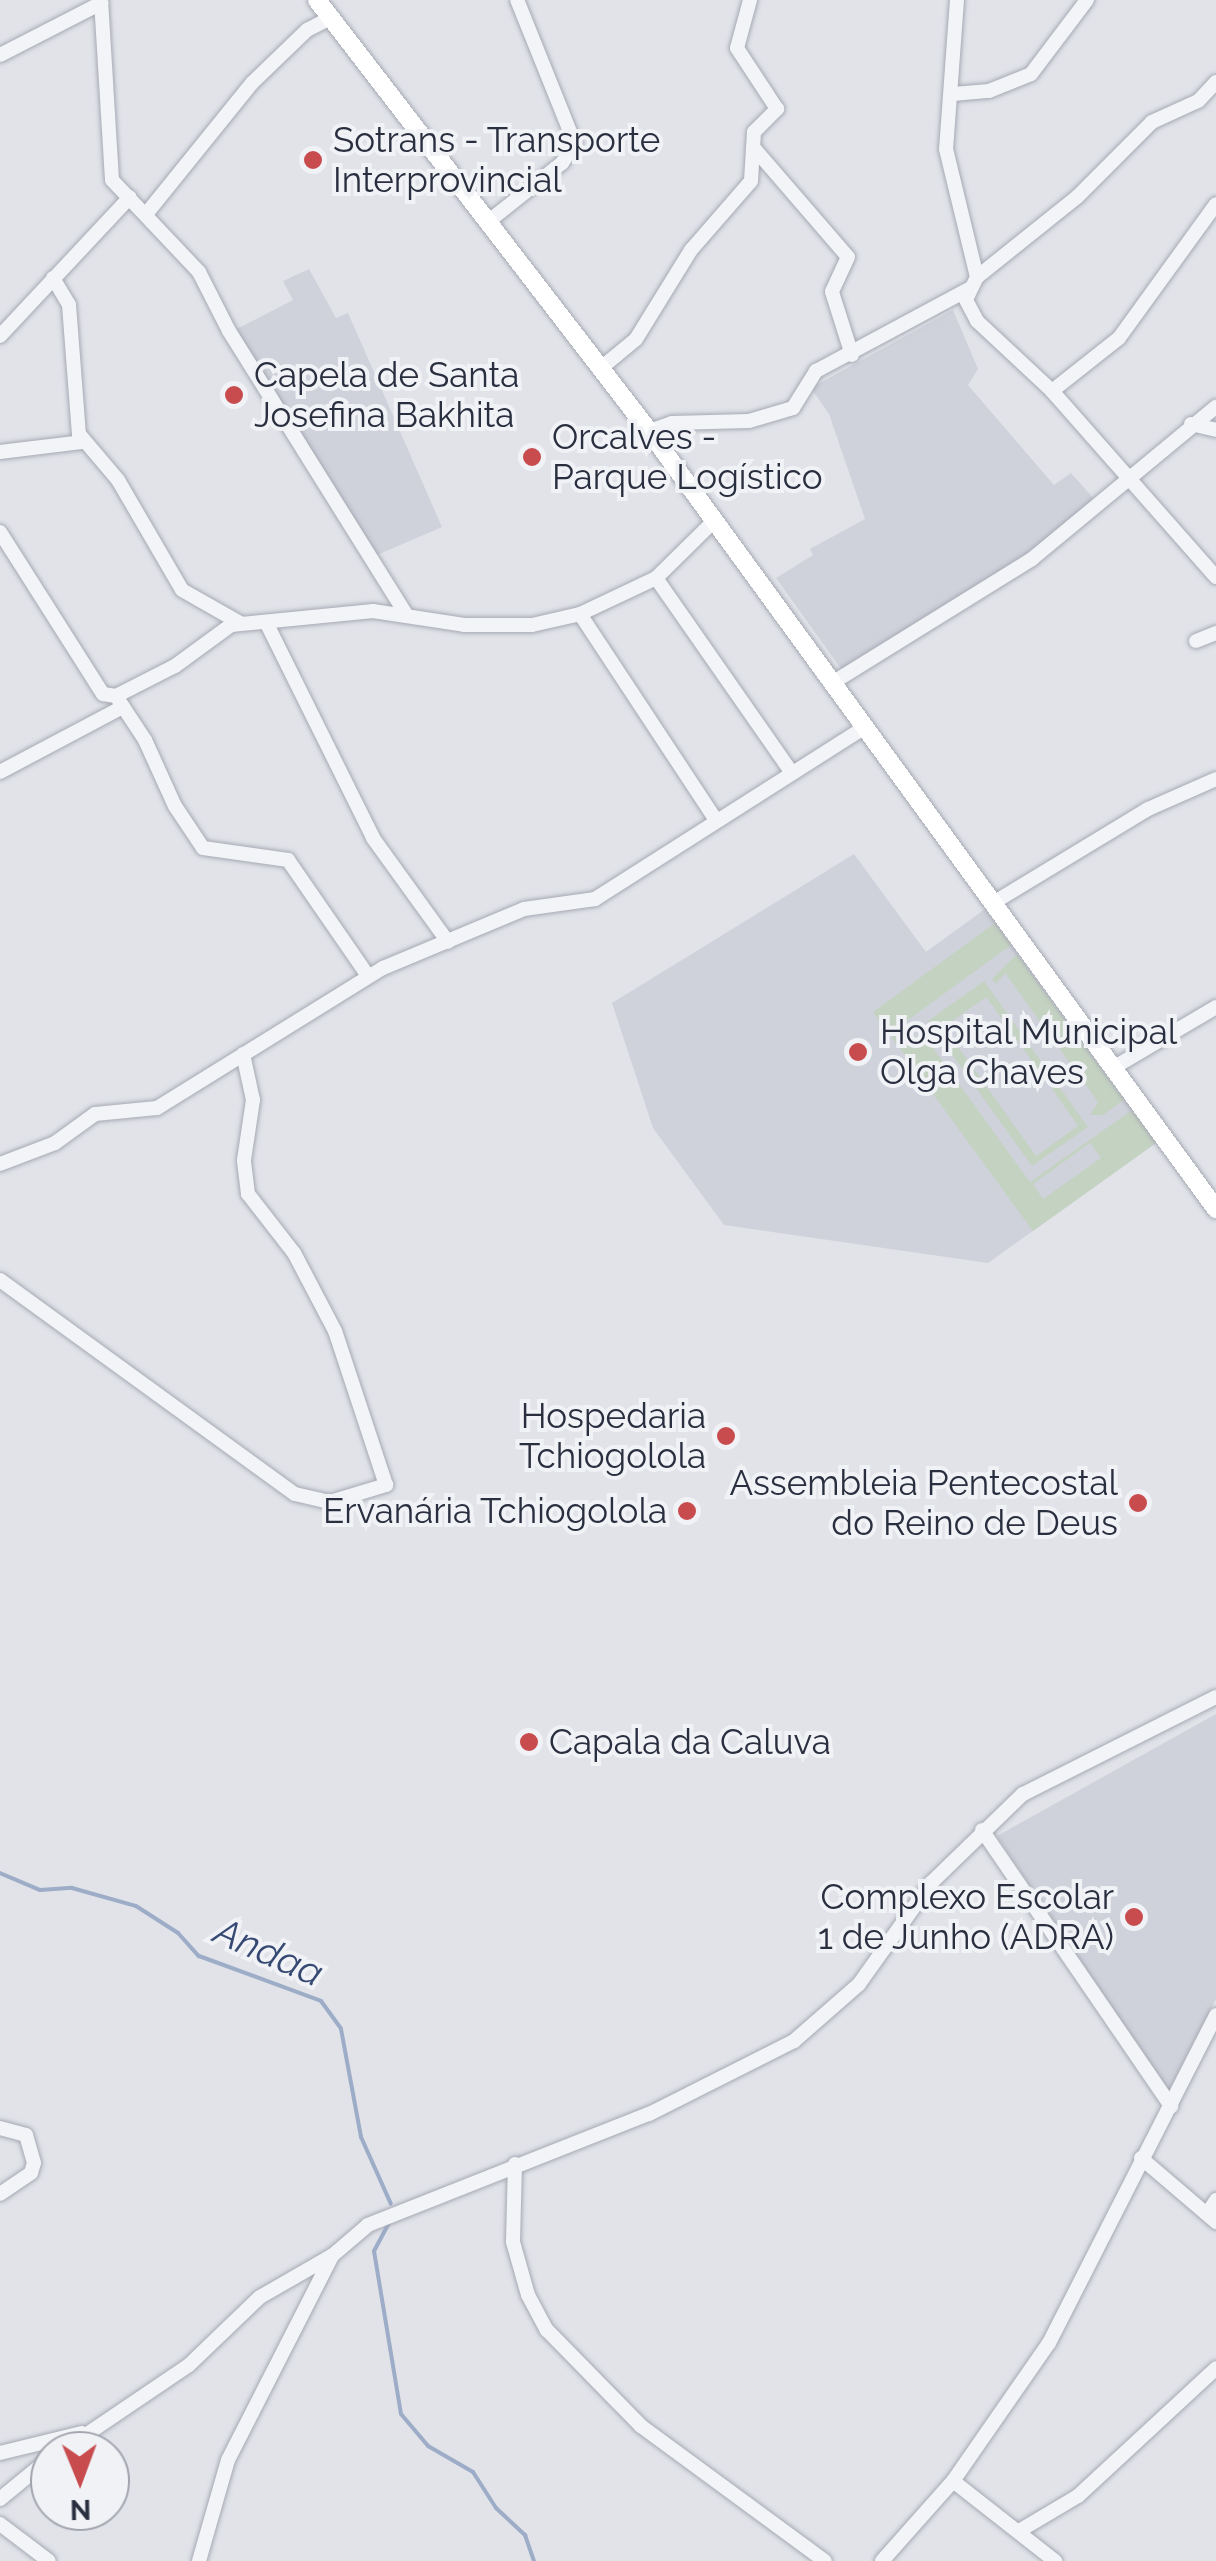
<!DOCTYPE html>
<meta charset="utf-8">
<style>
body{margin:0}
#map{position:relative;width:1216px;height:2561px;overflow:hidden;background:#e1e3e9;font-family:Raleway,sans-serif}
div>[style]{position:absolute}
.built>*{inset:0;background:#cfd2db}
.green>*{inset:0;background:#c4d2c2}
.stream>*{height:4px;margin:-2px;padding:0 2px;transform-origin:2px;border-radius:2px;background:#9dacc7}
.roads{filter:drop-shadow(0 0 2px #a6a9b3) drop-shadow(0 0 2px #a6a9b3)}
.minor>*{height:14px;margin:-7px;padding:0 7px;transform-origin:7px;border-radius:7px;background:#f3f4f7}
.major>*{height:18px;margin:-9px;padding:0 9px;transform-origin:9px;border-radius:9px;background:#fff}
.dots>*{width:28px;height:28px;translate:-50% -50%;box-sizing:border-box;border:5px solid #f0f2f6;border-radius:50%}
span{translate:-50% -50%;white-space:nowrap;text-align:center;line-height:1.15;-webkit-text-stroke:8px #f0f2f6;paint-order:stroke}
.poi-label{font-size:35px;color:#2a2f40}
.left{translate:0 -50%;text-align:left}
.right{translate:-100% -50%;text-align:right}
.water-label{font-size:38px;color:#364972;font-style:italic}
.north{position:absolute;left:30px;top:2431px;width:100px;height:100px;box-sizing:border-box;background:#f0f2f6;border:2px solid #a1a4ad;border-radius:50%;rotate:179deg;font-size:28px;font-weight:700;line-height:40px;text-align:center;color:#2a2f40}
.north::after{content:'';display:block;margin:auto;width:35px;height:45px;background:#c84b4e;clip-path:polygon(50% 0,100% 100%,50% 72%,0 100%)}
</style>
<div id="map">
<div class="built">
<i style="clip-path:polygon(309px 269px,336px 318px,348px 313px,442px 527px,370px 558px,233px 331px,293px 300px,283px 281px)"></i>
<i style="clip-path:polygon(953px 310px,978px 369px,968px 385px,1054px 485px,1071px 473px,1096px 501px,1008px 568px,842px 670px,776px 578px,813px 555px,810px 549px,865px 519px,829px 414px,811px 388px)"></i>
<i style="clip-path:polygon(854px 854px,926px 952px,985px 909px,1156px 1143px,988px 1263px,724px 1225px,653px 1128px,612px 1003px)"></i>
<i style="clip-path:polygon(1216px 1714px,1216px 1999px,1168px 2092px,997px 1836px)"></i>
</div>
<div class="green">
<i style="clip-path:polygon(evenodd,995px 923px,1011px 945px,897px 1028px,907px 1043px,922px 1033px,1030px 1182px,1132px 1110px,1156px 1143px,1033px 1231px,873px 1012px,995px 923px,1090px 1143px,1101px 1158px,1043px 1199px,1033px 1184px,1090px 1143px)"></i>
<i style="clip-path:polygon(1017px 954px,1124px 1100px,1103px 1115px,1090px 1115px,1098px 1102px,1005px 973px,996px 984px,992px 979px)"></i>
<i style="clip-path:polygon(984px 981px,1048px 1071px,1042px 1075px,986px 997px,944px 1027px,1036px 1156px,1078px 1126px,1052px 1089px,1058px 1085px,1088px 1127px,1032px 1166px,928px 1021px)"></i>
</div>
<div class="stream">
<i style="left:0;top:1873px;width:43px;rotate:23deg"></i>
<i style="left:40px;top:1890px;width:32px;rotate:-4deg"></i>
<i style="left:72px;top:1888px;width:66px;rotate:15.7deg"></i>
<i style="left:136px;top:1906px;width:50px;rotate:32.7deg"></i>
<i style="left:178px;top:1933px;width:31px;rotate:48deg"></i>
<i style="left:199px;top:1956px;width:130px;rotate:20.2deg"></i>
<i style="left:321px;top:2001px;width:34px;rotate:54deg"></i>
<i style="left:341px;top:2029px;width:110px;rotate:79.5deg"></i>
<i style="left:361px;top:2137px;width:73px;rotate:65.9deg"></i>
<i style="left:390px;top:2221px;width:34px;rotate:118deg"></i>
<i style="left:374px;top:2251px;width:165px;rotate:80.6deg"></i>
<i style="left:401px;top:2414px;width:42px;rotate:49.8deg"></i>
<i style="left:428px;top:2446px;width:52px;rotate:30deg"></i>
<i style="left:473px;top:2472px;width:43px;rotate:57.4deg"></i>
<i style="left:496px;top:2508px;width:40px;rotate:43deg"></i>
<i style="left:525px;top:2535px;width:28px;rotate:71deg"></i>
</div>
<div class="roads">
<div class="minor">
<i style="left:101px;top:0;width:180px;rotate:86.5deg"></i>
<i style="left:112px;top:180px;width:127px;rotate:46.6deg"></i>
<i style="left:199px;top:272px;width:66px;rotate:63deg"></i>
<i style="left:229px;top:331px;width:332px;rotate:58deg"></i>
<i style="left:957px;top:0;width:149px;rotate:94.2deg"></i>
<i style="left:946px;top:149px;width:132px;rotate:76.4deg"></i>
<i style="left:0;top:55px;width:114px;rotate:-27.2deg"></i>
<i style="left:1216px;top:82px;width:26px;rotate:133deg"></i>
<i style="left:1198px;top:101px;width:51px;rotate:155.5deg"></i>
<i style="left:1152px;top:122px;width:106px;rotate:135deg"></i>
<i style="left:1077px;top:197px;width:128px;rotate:141.3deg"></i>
<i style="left:977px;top:277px;width:25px;rotate:116deg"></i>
<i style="left:966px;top:300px;width:24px;rotate:62deg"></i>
<i style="left:977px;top:321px;width:103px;rotate:43deg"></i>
<i style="left:1052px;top:391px;width:248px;rotate:48.6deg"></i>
<i style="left:953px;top:94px;width:36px;rotate:-5deg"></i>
<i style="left:989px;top:91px;width:45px;rotate:-22deg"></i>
<i style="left:1031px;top:74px;width:93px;rotate:-52.9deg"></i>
<i style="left:753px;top:147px;width:145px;rotate:49.2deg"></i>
<i style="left:848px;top:257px;width:38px;rotate:115deg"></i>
<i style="left:832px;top:292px;width:66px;rotate:72.4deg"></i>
<i style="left:147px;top:213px;width:167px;rotate:-51.1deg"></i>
<i style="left:252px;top:83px;width:76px;rotate:-43.9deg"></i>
<i style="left:307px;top:30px;width:29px;rotate:-27deg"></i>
<i style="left:489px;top:221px;width:93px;rotate:-38.5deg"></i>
<i style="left:562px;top:163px;width:23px;rotate:-56deg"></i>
<i style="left:575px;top:144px;width:155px;rotate:-111.9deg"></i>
<i style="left:53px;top:278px;width:31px;rotate:59deg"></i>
<i style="left:69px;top:305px;width:129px;rotate:85.6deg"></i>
<i style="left:79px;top:434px;width:60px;rotate:49.7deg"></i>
<i style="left:118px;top:480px;width:127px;rotate:59.8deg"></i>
<i style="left:182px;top:590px;width:67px;rotate:29.6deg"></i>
<i style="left:0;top:336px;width:190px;rotate:-46.9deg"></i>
<i style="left:601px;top:368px;width:45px;rotate:-39.6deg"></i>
<i style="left:636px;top:339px;width:105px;rotate:-58.3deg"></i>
<i style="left:691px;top:250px;width:91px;rotate:-49deg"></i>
<i style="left:751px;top:181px;width:49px;rotate:-86.5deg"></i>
<i style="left:754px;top:132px;width:33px;rotate:-45deg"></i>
<i style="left:777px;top:109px;width:73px;rotate:-123.3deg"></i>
<i style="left:737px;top:48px;width:50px;rotate:-74.8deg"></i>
<i style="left:1052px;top:391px;width:85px;rotate:-38.3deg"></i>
<i style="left:1119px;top:338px;width:165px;rotate:-54.1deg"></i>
<i style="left:1191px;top:424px;width:26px;rotate:13deg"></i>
<i style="left:649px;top:431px;width:24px;rotate:-19deg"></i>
<i style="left:672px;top:423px;width:77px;rotate:-1.5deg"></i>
<i style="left:749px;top:421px;width:46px;rotate:-16.5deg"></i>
<i style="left:793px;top:408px;width:44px;rotate:-58.1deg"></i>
<i style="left:816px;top:371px;width:174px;rotate:-28.2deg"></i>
<i style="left:0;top:452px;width:84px;rotate:-6.9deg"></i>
<i style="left:0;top:532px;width:192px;rotate:57.6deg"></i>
<i style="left:103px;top:694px;width:13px;rotate:9deg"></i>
<i style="left:116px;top:696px;width:53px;rotate:56.6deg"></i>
<i style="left:145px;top:740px;width:72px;rotate:65.6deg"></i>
<i style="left:175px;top:806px;width:50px;rotate:56.3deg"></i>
<i style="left:203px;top:848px;width:86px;rotate:8deg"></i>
<i style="left:288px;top:860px;width:141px;rotate:55.4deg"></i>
<i style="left:656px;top:578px;width:238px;rotate:55.1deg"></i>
<i style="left:580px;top:614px;width:247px;rotate:56.6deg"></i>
<i style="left:266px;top:622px;width:241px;rotate:63.6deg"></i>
<i style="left:373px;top:838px;width:128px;rotate:54.2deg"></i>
<i style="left:1196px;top:641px;width:22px;rotate:-22deg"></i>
<i style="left:832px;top:683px;width:235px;rotate:-31.8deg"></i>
<i style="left:1032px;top:559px;width:239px;rotate:-39.6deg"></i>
<i style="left:116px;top:696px;width:66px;rotate:-27deg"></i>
<i style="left:175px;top:666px;width:69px;rotate:-36.2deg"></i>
<i style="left:231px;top:625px;width:143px;rotate:-5.6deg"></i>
<i style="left:373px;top:611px;width:92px;rotate:8.7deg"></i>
<i style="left:464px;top:625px;width:68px"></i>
<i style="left:532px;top:625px;width:49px;rotate:-12.9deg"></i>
<i style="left:580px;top:614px;width:84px;rotate:-25.3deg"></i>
<i style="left:656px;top:578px;width:81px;rotate:-44.5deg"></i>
<i style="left:0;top:772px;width:139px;rotate:-27.9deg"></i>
<i style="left:993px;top:903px;width:181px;rotate:-31.2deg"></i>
<i style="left:1148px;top:809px;width:74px;rotate:-23.8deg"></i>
<i style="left:1113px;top:1068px;width:120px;rotate:-30.6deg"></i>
<i style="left:0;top:1164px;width:59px;rotate:-20.9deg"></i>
<i style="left:55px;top:1143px;width:49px;rotate:-35.9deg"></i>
<i style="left:95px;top:1114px;width:62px;rotate:-5.5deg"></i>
<i style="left:157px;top:1108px;width:266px;rotate:-31.8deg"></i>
<i style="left:383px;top:968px;width:153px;rotate:-22.7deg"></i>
<i style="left:524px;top:909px;width:72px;rotate:-8deg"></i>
<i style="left:595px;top:899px;width:320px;rotate:-32.5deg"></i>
<i style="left:0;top:1280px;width:364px;rotate:36deg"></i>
<i style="left:295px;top:1494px;width:36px;rotate:13deg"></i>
<i style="left:330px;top:1502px;width:59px;rotate:-16.9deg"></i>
<i style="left:386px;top:1485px;width:162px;rotate:-108.3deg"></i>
<i style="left:335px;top:1331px;width:88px;rotate:-117.7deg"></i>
<i style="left:294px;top:1253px;width:75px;rotate:-127.9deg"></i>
<i style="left:248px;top:1194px;width:34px;rotate:-97deg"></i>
<i style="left:244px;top:1160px;width:61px;rotate:-81.5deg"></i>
<i style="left:253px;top:1100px;width:47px;rotate:-102.3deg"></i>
<i style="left:982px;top:1830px;width:335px;rotate:55.6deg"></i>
<i style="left:0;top:2128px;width:27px;rotate:15deg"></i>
<i style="left:26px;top:2135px;width:29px;rotate:74deg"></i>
<i style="left:34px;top:2163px;width:10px;rotate:107deg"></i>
<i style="left:31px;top:2173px;width:37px;rotate:146deg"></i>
<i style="left:1141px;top:2158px;width:99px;rotate:40.5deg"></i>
<i style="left:515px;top:2164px;width:78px;rotate:91.5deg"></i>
<i style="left:513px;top:2242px;width:55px;rotate:74.2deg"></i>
<i style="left:528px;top:2295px;width:40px;rotate:62deg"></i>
<i style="left:547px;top:2330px;width:134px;rotate:45.6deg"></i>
<i style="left:641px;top:2426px;width:228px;rotate:36.3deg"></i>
<i style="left:1207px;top:2214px;width:17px;rotate:-57deg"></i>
<i style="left:62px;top:2451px;width:153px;rotate:-34.1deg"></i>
<i style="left:189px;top:2365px;width:98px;rotate:-43.8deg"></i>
<i style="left:260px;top:2297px;width:84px;rotate:-29.9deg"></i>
<i style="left:333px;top:2255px;width:46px;rotate:-40.6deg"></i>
<i style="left:368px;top:2225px;width:302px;rotate:-21.6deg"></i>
<i style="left:649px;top:2114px;width:162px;rotate:-26.7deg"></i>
<i style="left:794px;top:2041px;width:86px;rotate:-41.2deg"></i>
<i style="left:859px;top:1984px;width:124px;rotate:-54.5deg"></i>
<i style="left:931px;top:1883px;width:128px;rotate:-44.1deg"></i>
<i style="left:1023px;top:1794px;width:216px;rotate:-26.7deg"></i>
<i style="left:0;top:2453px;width:84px;rotate:-13.7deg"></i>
<i style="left:953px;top:2481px;width:130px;rotate:38.1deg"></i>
<i style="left:0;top:2499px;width:65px;rotate:-39.4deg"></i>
<i style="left:0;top:2524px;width:61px;rotate:37.1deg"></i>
<i style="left:1019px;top:2531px;width:69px;rotate:-30.7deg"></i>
<i style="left:1078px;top:2496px;width:188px;rotate:-42.8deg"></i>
<i style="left:199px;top:2561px;width:105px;rotate:-74deg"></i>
<i style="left:228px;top:2460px;width:229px;rotate:-63deg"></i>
<i style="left:882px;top:2561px;width:107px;rotate:-48.4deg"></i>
<i style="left:953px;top:2481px;width:168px;rotate:-55.2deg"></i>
<i style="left:1049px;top:2343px;width:368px;rotate:-63deg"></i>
</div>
<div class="major">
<i style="left:317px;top:0;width:544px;rotate:52.39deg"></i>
<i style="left:649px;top:431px;width:963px;rotate:53.92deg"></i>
</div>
</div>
<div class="dots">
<i style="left:313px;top:160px;background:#c84b4e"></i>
<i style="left:234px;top:395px;background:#c84b4e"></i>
<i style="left:532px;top:457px;background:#c84b4e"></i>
<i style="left:858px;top:1052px;background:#c84b4e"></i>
<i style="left:726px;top:1436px;background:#c84b4e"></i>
<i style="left:1138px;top:1503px;background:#c84b4e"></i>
<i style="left:687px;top:1511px;background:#c84b4e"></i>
<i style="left:529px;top:1742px;background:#c84b4e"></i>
<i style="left:1134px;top:1917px;background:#c84b4e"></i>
</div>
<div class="poi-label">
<span class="left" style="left:333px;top:160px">Sotrans - Transporte<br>Interprovincial</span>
<span class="left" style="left:254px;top:395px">Capela de Santa<br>Josefina Bakhita</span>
<span class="left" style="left:552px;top:457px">Orcalves -<br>Parque Logístico</span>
<span class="left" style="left:880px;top:1052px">Hospital Municipal<br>Olga Chaves</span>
<span class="right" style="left:706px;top:1436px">Hospedaria<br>Tchiogolola</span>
<span class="right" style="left:1118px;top:1503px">Assembleia Pentecostal<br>do Reino de Deus</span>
<span class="right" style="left:667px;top:1511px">Ervanária Tchiogolola</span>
<span class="left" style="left:549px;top:1742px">Capala da Caluva</span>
<span class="right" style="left:1114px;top:1917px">Complexo Escolar<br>1 de Junho (ADRA)</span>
</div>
<div class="water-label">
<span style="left:269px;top:1952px;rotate:24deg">Andaa</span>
</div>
<div class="north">N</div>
</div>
